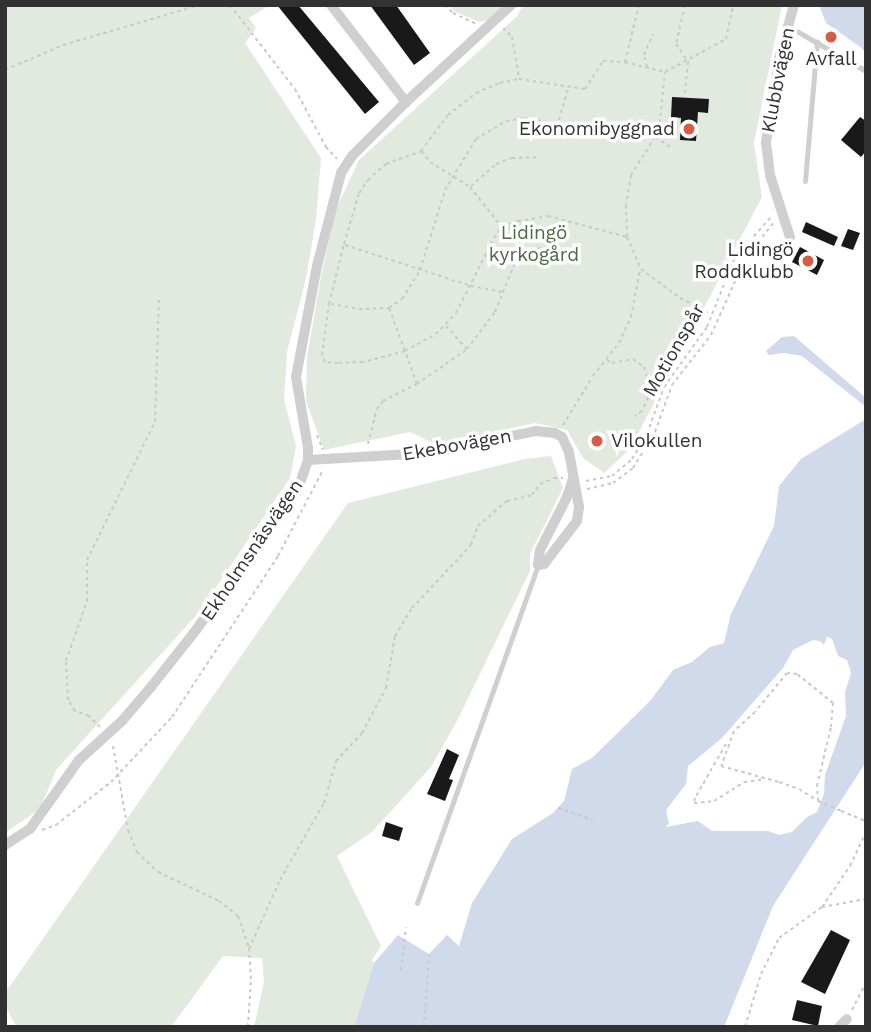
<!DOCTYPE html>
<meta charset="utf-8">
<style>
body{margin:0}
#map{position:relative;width:871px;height:1032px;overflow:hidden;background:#fff;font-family:"Work Sans",sans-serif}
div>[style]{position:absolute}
.green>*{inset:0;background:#e2eadf}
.water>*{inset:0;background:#d0daea}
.building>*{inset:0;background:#191919}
.path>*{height:2px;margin-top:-1px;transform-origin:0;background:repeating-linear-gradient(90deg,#c9c9c9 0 3.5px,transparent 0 7px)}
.lane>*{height:5px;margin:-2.5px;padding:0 2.5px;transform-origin:2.5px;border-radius:2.5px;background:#cfcfcf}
.street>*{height:10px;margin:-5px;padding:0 5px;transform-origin:5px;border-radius:5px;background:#cfcfcf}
.dots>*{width:19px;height:19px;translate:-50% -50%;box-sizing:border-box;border:4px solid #fff;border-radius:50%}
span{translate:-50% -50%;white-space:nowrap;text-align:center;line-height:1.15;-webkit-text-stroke:7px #fff;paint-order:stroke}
.poi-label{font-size:19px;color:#323232}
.right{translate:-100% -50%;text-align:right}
.left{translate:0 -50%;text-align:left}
.street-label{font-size:19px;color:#323232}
.park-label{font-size:19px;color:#4c6a43}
.frame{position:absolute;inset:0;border:7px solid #323232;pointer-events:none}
</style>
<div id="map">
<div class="green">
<i style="clip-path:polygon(5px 5px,270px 5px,249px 18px,256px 28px,245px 43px,321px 158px,316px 219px,306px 279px,287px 352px,284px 399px,296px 446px,290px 478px,200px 611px,56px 770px,40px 809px,6px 832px)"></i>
<i style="clip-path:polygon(449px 5px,503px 5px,493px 19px,479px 22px,454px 11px)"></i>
<i style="clip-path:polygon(524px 5px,782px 5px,754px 143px,762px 197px,630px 449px,604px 473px,583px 458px,567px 430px,535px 423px,435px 444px,410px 432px,324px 450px,306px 401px,307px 357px,321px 276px,336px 210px,343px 194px,359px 160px,516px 17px)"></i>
<i style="clip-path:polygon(551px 456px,563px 488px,530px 554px,530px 571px,458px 719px,431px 767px,372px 832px,337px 856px,381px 946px,372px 960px,374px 963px,354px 1027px,254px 1027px,264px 982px,262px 958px,223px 956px,171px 1027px,16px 1027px,5px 1005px,5px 993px,348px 503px,525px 459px)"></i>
</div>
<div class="water">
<i style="clip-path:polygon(819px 5px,866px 5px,866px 51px,826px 23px)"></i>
<i style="clip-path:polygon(794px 336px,866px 398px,866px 407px,802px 356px,784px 353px,769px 355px,766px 351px,782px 337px)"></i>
<i style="clip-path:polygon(evenodd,866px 419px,866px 762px,773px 906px,724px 1027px,354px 1027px,374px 963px,398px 935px,429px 954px,447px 935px,459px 946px,472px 903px,512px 839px,553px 813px,564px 801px,572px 769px,592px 758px,651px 700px,673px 670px,692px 662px,710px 647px,724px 643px,731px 614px,774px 526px,779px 486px,801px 459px,866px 419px,827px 637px,832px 639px,838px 656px,847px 660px,851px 673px,845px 692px,846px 716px,825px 775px,824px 794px,817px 812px,807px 817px,792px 832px,779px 835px,768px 831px,712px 831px,698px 821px,666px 827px,669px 823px,666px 810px,686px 784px,688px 766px,722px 738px,783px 668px,793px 650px,813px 640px,820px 641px,824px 645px,827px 637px)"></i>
</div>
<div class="building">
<i style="clip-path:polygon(277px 5px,298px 5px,379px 102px,365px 114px)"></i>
<i style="clip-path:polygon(370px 5px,396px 5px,430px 53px,414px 65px)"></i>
<i style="clip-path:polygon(672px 97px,709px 99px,708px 113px,698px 112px,696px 141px,680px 140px,681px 118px,671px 117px)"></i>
<i style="clip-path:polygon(860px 117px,866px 121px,866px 151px,861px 157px,841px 140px)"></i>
<i style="clip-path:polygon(806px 222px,838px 237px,834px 246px,802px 232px)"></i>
<i style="clip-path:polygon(848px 229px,860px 233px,853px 250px,841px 246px)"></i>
<i style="clip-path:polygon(800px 247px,824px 260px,817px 275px,792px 262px)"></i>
<i style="clip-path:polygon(447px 749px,459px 755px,449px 779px,453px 780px,445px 801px,427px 794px)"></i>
<i style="clip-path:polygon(386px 822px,403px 828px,399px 841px,382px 836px)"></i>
<i style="clip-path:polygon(831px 930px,850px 940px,825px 994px,801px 982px)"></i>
<i style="clip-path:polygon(797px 1000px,822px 1006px,818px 1026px,792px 1020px)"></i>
</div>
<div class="path">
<i style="left:230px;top:5px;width:106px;rotate:52.3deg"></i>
<i style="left:295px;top:89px;width:66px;rotate:61.9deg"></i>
<i style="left:326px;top:147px;width:16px;rotate:47deg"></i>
<i style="left:445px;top:5px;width:11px;rotate:45deg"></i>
<i style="left:453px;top:13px;width:26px;rotate:25deg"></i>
<i style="left:685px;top:5px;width:40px;rotate:103deg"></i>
<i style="left:676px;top:44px;width:22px;rotate:56deg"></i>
<i style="left:688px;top:62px;width:31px;rotate:96deg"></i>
<i style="left:503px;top:28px;width:13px;rotate:45deg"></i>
<i style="left:512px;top:37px;width:42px;rotate:80.3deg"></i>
<i style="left:863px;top:50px;width:4px;rotate:-45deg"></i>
<i style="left:625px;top:62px;width:59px;rotate:-76.2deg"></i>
<i style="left:647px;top:67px;width:12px;rotate:-104deg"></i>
<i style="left:644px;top:55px;width:23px;rotate:-67deg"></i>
<i style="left:5px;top:70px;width:63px;rotate:-23.3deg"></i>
<i style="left:63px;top:45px;width:143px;rotate:-16.3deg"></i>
<i style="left:655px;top:137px;width:8px;rotate:-60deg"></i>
<i style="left:659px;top:130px;width:58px;rotate:-84.1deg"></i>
<i style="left:665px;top:72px;width:69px;rotate:-28.4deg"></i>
<i style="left:726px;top:39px;width:35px;rotate:-78deg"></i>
<i style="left:670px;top:147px;width:18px;rotate:-146deg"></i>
<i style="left:655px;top:137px;width:45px;rotate:122.3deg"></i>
<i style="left:631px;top:175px;width:30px;rotate:99deg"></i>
<i style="left:626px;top:205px;width:32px;rotate:88deg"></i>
<i style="left:627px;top:237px;width:35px;rotate:66deg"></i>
<i style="left:641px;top:269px;width:49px;rotate:36.6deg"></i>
<i style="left:680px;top:298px;width:35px;rotate:27deg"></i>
<i style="left:422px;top:151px;width:14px;rotate:54deg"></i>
<i style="left:430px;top:162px;width:47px;rotate:32deg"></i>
<i style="left:470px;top:187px;width:51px;rotate:51.3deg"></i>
<i style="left:471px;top:186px;width:33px;rotate:-41deg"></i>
<i style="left:496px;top:164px;width:17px;rotate:-21deg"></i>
<i style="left:512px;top:158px;width:24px;rotate:-2deg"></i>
<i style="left:509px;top:226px;width:29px;rotate:61deg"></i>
<i style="left:345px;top:245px;width:133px;rotate:18deg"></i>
<i style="left:471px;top:286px;width:33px;rotate:11deg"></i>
<i style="left:331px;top:304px;width:28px;rotate:10deg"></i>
<i style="left:359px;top:309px;width:30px;rotate:-2deg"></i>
<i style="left:389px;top:308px;width:16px;rotate:-35deg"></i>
<i style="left:402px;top:299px;width:34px;rotate:-58deg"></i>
<i style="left:420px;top:270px;width:84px;rotate:-72.6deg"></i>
<i style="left:445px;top:190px;width:60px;rotate:-58.7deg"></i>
<i style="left:476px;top:139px;width:35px;rotate:-31deg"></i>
<i style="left:506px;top:121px;width:18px;rotate:-9deg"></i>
<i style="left:524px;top:118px;width:31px;rotate:9deg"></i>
<i style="left:555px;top:123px;width:5px;rotate:-37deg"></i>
<i style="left:559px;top:120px;width:32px;rotate:-74deg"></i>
<i style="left:389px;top:308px;width:46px;rotate:69.6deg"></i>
<i style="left:405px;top:351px;width:35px;rotate:-29deg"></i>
<i style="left:436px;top:334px;width:29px;rotate:-46deg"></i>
<i style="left:456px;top:313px;width:84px;rotate:-63.1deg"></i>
<i style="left:494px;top:238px;width:14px;rotate:-54deg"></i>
<i style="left:502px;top:227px;width:17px;rotate:-21deg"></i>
<i style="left:518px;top:221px;width:30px;rotate:-9deg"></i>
<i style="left:548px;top:216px;width:82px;rotate:14.9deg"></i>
<i style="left:446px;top:326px;width:31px;rotate:48deg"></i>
<i style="left:467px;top:349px;width:46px;rotate:-52.9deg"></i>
<i style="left:495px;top:312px;width:51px;rotate:-68deg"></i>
<i style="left:514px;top:265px;width:16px;rotate:-52deg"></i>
<i style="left:524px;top:252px;width:28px;rotate:-13deg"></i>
<i style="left:551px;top:246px;width:28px;rotate:-75deg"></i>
<i style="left:607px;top:360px;width:6px;rotate:31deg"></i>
<i style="left:612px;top:363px;width:21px;rotate:-11deg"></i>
<i style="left:633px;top:359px;width:14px;rotate:36deg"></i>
<i style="left:644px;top:367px;width:25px;rotate:74deg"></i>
<i style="left:651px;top:391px;width:22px;rotate:114deg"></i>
<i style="left:642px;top:411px;width:9px;rotate:144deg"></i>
<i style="left:417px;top:384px;width:35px;rotate:-110deg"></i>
<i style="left:405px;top:351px;width:43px;rotate:165.3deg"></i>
<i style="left:363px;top:362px;width:25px;rotate:178deg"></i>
<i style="left:338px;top:363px;width:13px;rotate:-176deg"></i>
<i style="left:325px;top:362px;width:8px;rotate:-113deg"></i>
<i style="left:322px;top:355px;width:51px;rotate:-82.2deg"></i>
<i style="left:329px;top:304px;width:62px;rotate:-76deg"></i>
<i style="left:344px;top:244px;width:53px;rotate:-73.6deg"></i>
<i style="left:359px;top:193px;width:16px;rotate:-55deg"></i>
<i style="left:368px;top:180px;width:24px;rotate:-42deg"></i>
<i style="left:386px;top:164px;width:37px;rotate:-20deg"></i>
<i style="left:421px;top:151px;width:45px;rotate:-53.1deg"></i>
<i style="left:448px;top:115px;width:36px;rotate:-38deg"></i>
<i style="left:476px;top:93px;width:26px;rotate:-23deg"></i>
<i style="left:500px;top:83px;width:19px;rotate:-12deg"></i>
<i style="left:519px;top:79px;width:67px;rotate:8.6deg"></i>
<i style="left:585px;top:89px;width:33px;rotate:-57deg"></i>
<i style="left:603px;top:61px;width:22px;rotate:3deg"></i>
<i style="left:625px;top:62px;width:41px;rotate:14deg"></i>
<i style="left:563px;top:425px;width:57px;rotate:-58.5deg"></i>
<i style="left:593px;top:376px;width:42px;rotate:-51.8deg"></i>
<i style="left:619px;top:343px;width:29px;rotate:-65deg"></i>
<i style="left:631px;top:317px;width:48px;rotate:-79.2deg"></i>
<i style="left:317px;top:435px;width:16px;rotate:68deg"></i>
<i style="left:368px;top:444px;width:36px;rotate:-76deg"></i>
<i style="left:377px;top:409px;width:10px;rotate:-53deg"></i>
<i style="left:383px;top:401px;width:38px;rotate:-27deg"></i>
<i style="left:417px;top:384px;width:60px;rotate:-34.8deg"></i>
<i style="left:586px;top:481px;width:26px;rotate:-11deg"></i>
<i style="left:612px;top:476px;width:26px;rotate:-40deg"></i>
<i style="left:632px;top:459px;width:29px;rotate:-59deg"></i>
<i style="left:647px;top:434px;width:50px;rotate:-70.1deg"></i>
<i style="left:664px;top:387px;width:74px;rotate:-54.4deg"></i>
<i style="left:707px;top:327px;width:75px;rotate:-68.2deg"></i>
<i style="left:735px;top:257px;width:55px;rotate:-47.9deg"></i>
<i style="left:587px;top:489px;width:27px;rotate:-13deg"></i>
<i style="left:613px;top:483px;width:25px;rotate:-37deg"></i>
<i style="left:633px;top:468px;width:42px;rotate:-58.6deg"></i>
<i style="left:655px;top:432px;width:50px;rotate:-70.1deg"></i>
<i style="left:672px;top:385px;width:63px;rotate:-52deg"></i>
<i style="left:711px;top:335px;width:83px;rotate:-65.9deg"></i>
<i style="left:745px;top:259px;width:47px;rotate:-51.9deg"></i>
<i style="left:100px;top:727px;width:16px;rotate:-135deg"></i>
<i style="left:89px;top:716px;width:15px;rotate:-160deg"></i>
<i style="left:75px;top:711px;width:13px;rotate:-122deg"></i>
<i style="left:68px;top:700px;width:39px;rotate:-93deg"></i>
<i style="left:66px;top:661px;width:64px;rotate:-70.7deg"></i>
<i style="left:87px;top:601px;width:41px;rotate:-90deg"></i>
<i style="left:87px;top:560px;width:154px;rotate:-63.8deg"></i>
<i style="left:155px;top:422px;width:126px;rotate:-88.2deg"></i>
<i style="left:726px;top:744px;width:62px;rotate:119.9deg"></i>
<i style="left:695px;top:798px;width:5px;rotate:101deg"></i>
<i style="left:694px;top:803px;width:20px;rotate:-6deg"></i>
<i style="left:714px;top:801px;width:36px;rotate:-32deg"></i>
<i style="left:744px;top:782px;width:21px;rotate:-8deg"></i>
<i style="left:113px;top:746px;width:85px;rotate:79.9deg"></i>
<i style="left:128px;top:830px;width:24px;rotate:68deg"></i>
<i style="left:137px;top:852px;width:29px;rotate:44deg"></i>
<i style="left:158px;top:872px;width:68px;rotate:25.4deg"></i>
<i style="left:219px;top:901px;width:24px;rotate:38deg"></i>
<i style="left:238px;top:916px;width:34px;rotate:71deg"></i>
<i style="left:818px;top:801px;width:15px;rotate:-94deg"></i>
<i style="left:817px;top:786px;width:61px;rotate:-76.7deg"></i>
<i style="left:831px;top:727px;width:24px;rotate:-85deg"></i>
<i style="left:833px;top:703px;width:46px;rotate:-141.1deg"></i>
<i style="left:797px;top:674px;width:10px;rotate:-174deg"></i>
<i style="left:787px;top:673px;width:50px;rotate:129.4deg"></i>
<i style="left:755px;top:712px;width:28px;rotate:138deg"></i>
<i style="left:734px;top:731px;width:37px;rotate:110deg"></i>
<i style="left:721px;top:766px;width:60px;rotate:15.4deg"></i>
<i style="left:779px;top:782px;width:21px;rotate:19deg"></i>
<i style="left:799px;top:789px;width:22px;rotate:32deg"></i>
<i style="left:818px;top:801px;width:25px;rotate:23deg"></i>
<i style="left:841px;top:811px;width:27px;rotate:22deg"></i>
<i style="left:558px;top:808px;width:37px;rotate:19deg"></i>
<i style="left:42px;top:830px;width:15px;rotate:-20deg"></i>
<i style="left:56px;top:825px;width:70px;rotate:-38deg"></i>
<i style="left:111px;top:782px;width:89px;rotate:-46.8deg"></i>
<i style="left:172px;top:717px;width:193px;rotate:-56.6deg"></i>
<i style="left:278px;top:556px;width:97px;rotate:-62.4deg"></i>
<i style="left:822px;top:907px;width:45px;rotate:-10.3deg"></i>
<i style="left:866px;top:962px;width:16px;rotate:90deg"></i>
<i style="left:401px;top:970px;width:43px;rotate:-83.4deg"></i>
<i style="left:852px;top:1010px;width:30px;rotate:-63deg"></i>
<i style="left:248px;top:1027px;width:48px;rotate:-86.4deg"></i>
<i style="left:251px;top:979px;width:30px;rotate:-94deg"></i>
<i style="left:249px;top:949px;width:76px;rotate:-65.8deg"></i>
<i style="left:280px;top:880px;width:89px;rotate:-60.3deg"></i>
<i style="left:324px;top:803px;width:44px;rotate:-74.1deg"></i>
<i style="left:336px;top:761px;width:38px;rotate:-47deg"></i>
<i style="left:362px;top:733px;width:51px;rotate:-61.9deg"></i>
<i style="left:386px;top:688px;width:53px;rotate:-80.2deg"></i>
<i style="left:395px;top:636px;width:33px;rotate:-59deg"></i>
<i style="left:412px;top:608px;width:86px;rotate:-46.9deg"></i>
<i style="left:471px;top:545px;width:20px;rotate:-70deg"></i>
<i style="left:478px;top:526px;width:38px;rotate:-41deg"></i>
<i style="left:507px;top:501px;width:26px;rotate:-13deg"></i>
<i style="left:532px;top:495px;width:14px;rotate:-54deg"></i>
<i style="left:540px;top:484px;width:15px;rotate:-23deg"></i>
<i style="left:554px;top:478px;width:9px"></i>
<i style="left:424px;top:1027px;width:72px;rotate:-86deg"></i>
<i style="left:745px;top:1027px;width:55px;rotate:-73.2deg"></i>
<i style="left:761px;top:974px;width:40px;rotate:-63.4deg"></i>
<i style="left:779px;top:938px;width:53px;rotate:-35.8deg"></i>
<i style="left:822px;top:907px;width:50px;rotate:-55.7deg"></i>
<i style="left:850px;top:866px;width:38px;rotate:-65deg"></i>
</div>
<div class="lane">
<i style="left:788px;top:26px;width:90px;rotate:30deg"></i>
<i style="left:805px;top:181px;width:140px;rotate:-85.1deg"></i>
<i style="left:417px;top:903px;width:359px;rotate:-70.3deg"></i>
</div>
<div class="street">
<i style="left:331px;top:5px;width:123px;rotate:52.3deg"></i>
<i style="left:790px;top:237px;width:65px;rotate:-107.9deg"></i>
<i style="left:770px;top:175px;width:33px;rotate:-97deg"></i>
<i style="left:766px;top:142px;width:84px;rotate:-81.1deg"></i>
<i style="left:779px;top:59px;width:56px;rotate:-74.5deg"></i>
<i style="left:308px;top:460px;width:120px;rotate:-3.3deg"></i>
<i style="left:428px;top:453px;width:110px;rotate:-11.5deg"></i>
<i style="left:536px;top:431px;width:19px;rotate:6deg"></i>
<i style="left:555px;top:433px;width:8px;rotate:30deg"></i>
<i style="left:562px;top:437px;width:17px;rotate:65deg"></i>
<i style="left:569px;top:452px;width:56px;rotate:79.7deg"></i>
<i style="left:579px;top:507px;width:14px;rotate:98deg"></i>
<i style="left:577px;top:521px;width:54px;rotate:127.5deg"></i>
<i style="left:544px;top:564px;width:6px;rotate:171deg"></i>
<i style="left:538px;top:565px;width:15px;rotate:-82deg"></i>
<i style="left:540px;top:550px;width:59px;rotate:-63deg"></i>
<i style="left:567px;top:497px;width:19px;rotate:-72deg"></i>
<i style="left:5px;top:845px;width:30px;rotate:-33deg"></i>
<i style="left:30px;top:829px;width:85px;rotate:-54.6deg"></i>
<i style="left:79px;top:760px;width:58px;rotate:-42.2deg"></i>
<i style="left:122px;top:721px;width:45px;rotate:-49.5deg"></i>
<i style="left:151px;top:687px;width:68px;rotate:-51.6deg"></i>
<i style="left:193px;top:634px;width:176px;rotate:-53.8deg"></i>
<i style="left:297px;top:492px;width:34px;rotate:-71deg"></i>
<i style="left:308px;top:460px;width:12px;rotate:-90deg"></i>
<i style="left:308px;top:448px;width:72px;rotate:-99.6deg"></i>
<i style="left:296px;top:377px;width:113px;rotate:-79.3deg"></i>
<i style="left:317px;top:266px;width:96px;rotate:-75.5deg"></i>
<i style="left:341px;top:173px;width:20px;rotate:-57deg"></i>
<i style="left:352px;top:156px;width:76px;rotate:-45deg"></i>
<i style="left:406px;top:102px;width:143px;rotate:-42.7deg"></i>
<i style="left:839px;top:1027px;width:11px;rotate:-45deg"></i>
</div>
<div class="dots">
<i style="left:831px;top:37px;background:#d55c47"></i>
<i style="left:689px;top:129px;background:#d55c47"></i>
<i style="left:808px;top:261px;background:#d55c47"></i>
<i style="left:597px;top:441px;background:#d55c47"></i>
</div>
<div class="poi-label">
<span style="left:831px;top:59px">Avfall</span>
<span class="right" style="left:675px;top:129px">Ekonomibyggnad</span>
<span class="right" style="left:794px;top:261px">Lidingö<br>Roddklubb</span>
<span class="left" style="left:611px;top:441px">Vilokullen</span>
</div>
<div class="street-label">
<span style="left:778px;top:80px;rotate:-79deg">Klubbvägen</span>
<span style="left:674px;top:350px;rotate:-60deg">Motionspår</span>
<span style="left:457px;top:445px;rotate:-10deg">Ekebovägen</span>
<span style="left:252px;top:550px;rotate:-56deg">Ekholmsnäsvägen</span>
</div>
<div class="park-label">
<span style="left:534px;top:244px">Lidingö<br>kyrkogård</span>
</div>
<div class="frame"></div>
</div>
